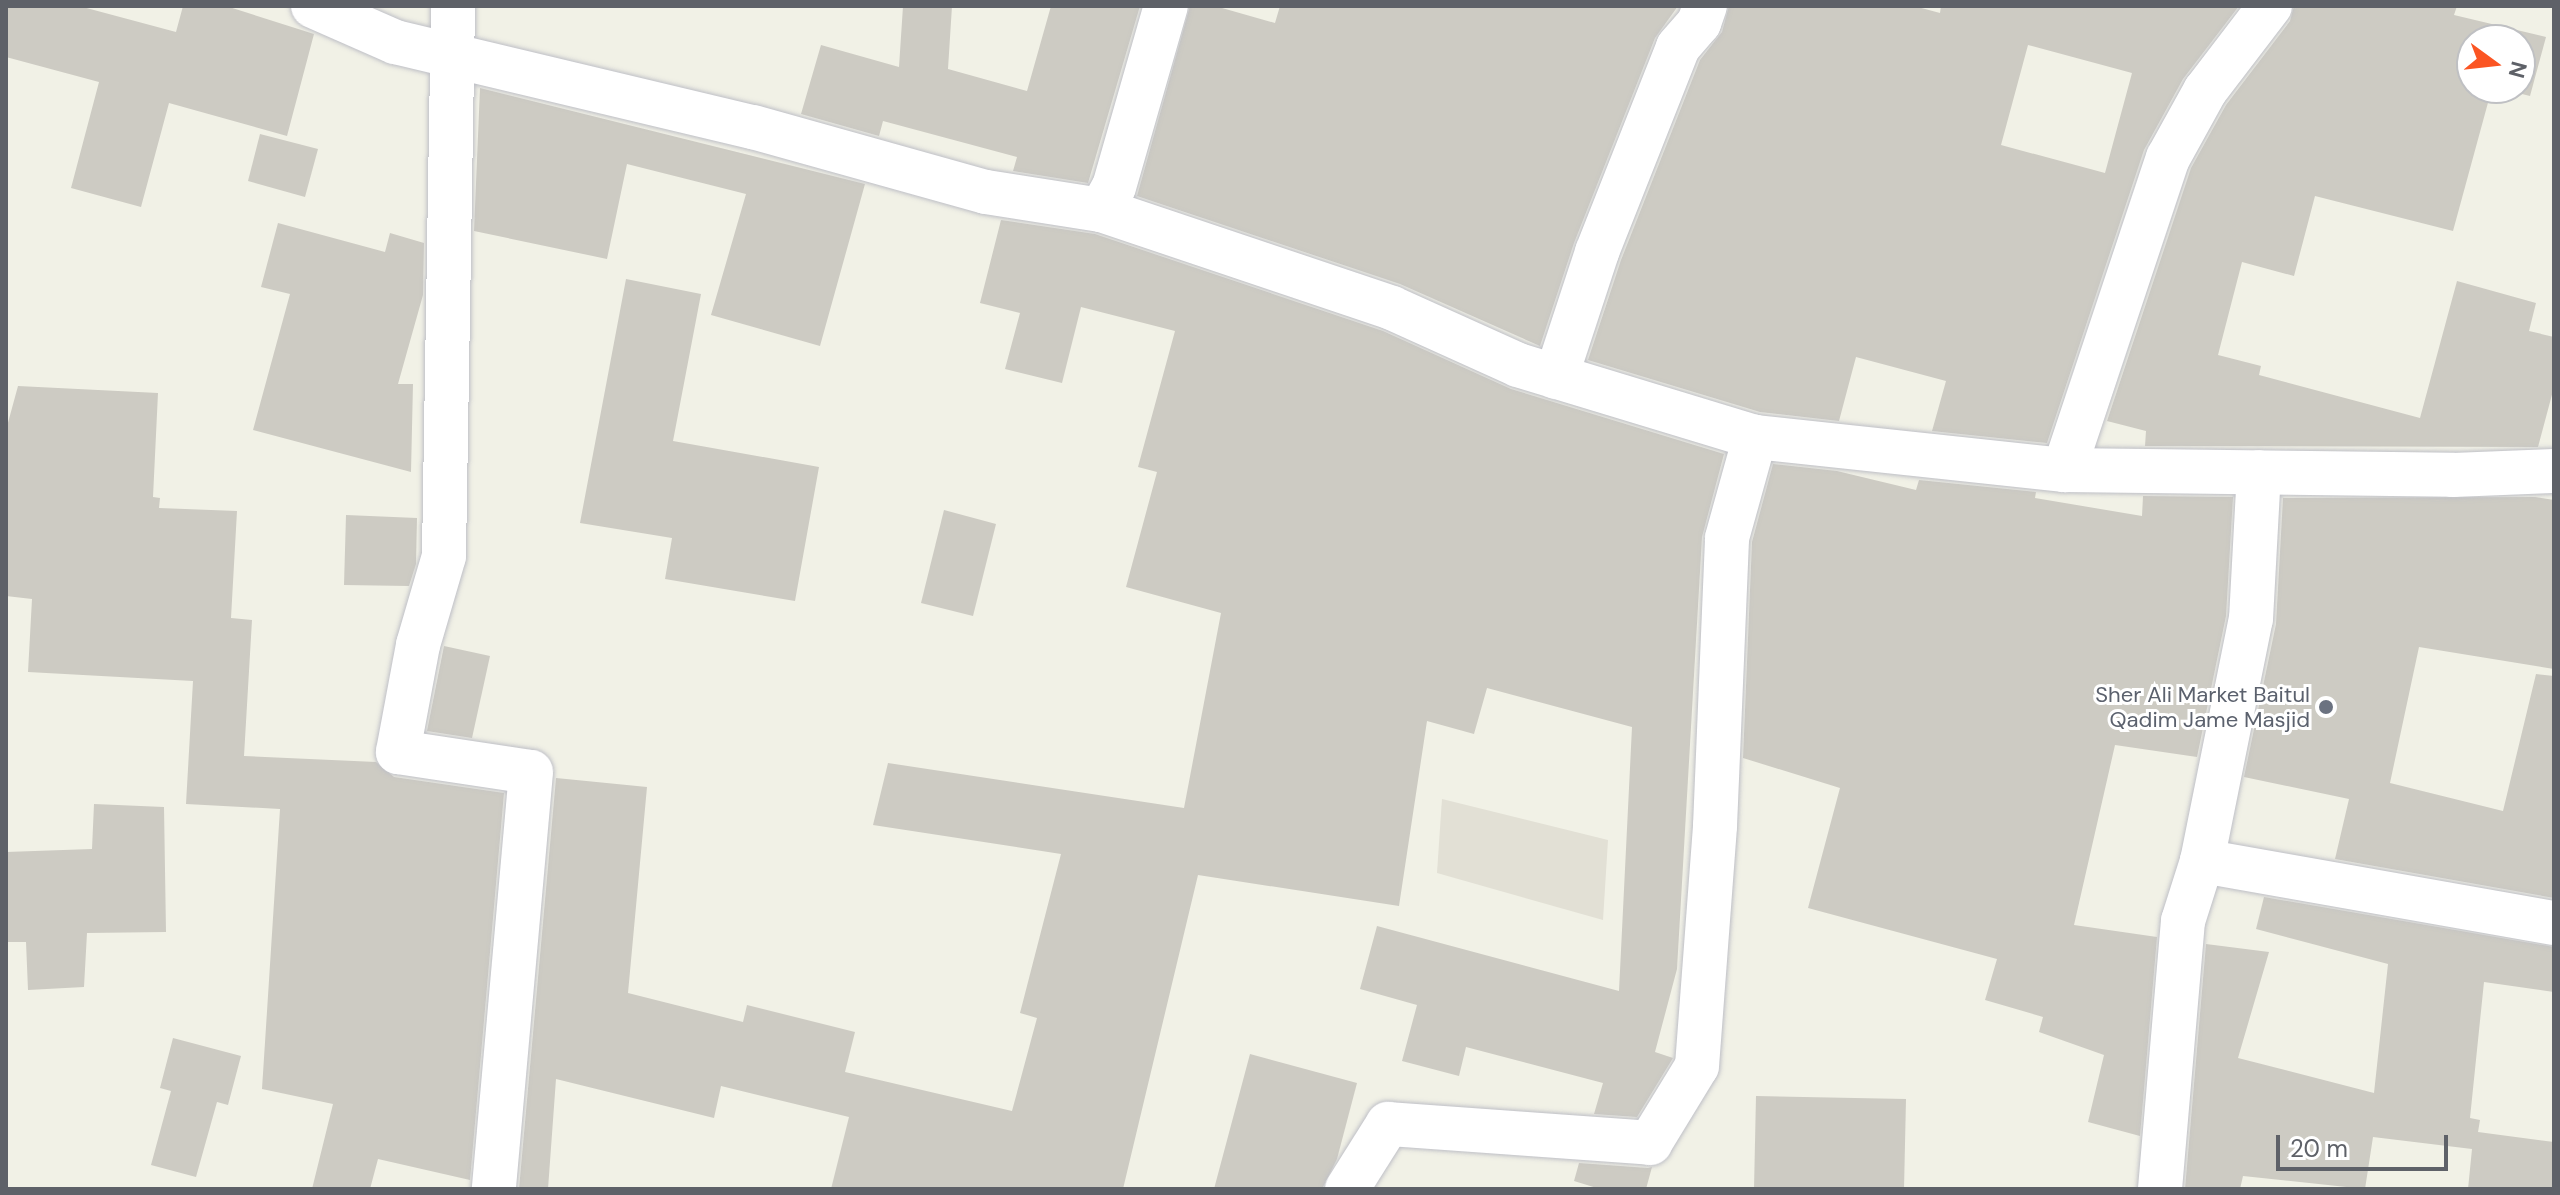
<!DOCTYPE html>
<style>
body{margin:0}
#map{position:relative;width:2560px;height:1195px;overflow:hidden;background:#f1f1e6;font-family:"DM Sans",sans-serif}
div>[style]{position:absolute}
.education>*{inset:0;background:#e2e0d5}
.building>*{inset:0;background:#cdcbc3}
.roads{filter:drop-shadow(0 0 2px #bebfc6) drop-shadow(0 0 2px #bebfc6)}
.street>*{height:44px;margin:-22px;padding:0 22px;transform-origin:22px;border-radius:22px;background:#fff}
.secondary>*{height:44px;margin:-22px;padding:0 22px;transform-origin:22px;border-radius:22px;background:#fff}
.dots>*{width:22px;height:22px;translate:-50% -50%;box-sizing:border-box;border:4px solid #fff;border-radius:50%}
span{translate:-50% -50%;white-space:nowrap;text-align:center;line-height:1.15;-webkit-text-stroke:6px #fff;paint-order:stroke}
.worship-label{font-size:22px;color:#5b616d}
.right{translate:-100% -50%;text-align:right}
.frame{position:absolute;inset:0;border:8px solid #5e6168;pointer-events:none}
.north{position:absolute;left:2456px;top:24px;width:80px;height:80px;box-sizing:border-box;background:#fff;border:2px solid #bfc0c3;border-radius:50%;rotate:105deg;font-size:22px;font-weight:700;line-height:32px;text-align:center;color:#5e6168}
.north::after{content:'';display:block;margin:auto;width:28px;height:36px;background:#fb5523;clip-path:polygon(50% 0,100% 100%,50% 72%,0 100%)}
.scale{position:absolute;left:2276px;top:1135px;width:172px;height:36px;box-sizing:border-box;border:4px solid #5e6168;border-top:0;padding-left:10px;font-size:24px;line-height:28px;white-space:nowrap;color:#5e6168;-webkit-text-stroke:6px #fff;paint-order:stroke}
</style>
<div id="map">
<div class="education">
<i style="clip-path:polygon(1442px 799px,1608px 840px,1603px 920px,1437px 873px)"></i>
</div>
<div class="building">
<i style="clip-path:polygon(6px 6px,79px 6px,176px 32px,183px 6px,226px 6px,314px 34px,287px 136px,169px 103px,141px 207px,71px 188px,99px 82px,6px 57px)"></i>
<i style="clip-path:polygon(903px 6px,952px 6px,948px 69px,1027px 91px,1051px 6px,1140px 6px,1088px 183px,1013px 171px,1017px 157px,883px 121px,879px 136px,801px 114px,821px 45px,899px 67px)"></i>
<i style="clip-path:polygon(1190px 6px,1215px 6px,1275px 23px,1280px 6px,1678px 6px,1655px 38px,1574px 243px,1540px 346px,1400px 284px,1137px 196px)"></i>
<i style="clip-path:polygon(evenodd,1729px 6px,1914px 6px,1940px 13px,1941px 6px,2239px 6px,2183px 79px,2144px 150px,2047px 443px,1932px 431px,1946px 381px,1856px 357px,1839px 421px,1760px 412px,1588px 360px,1621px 260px,1700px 60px,1722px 32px,1729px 6px,2028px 45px,2132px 73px,2105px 173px,2001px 145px,2028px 45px)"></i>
<i style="clip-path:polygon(2294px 6px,2457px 6px,2454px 15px,2546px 37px,2530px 96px,2498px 88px,2520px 88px,2520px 40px,2472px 40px,2472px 88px,2492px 88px,2453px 231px,2315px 196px,2294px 276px,2242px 262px,2218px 355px,2261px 366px,2259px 375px,2420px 418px,2457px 281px,2536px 303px,2529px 331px,2554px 337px,2554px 387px,2538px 447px,2145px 446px,2146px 431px,2107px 421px,2191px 168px,2226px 105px,2290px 21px)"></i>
<i style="clip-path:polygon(480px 88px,865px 184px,820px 346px,711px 315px,746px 194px,627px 164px,607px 259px,474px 231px)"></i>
<i style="clip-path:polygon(260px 134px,318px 149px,305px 197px,248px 181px)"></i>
<i style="clip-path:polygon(1001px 220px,1095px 234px,1383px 331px,1511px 389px,1724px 454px,1702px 537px,1677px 969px,1655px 1052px,1673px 1058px,1637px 1117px,1594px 1114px,1603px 1083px,1466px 1047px,1459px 1076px,1402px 1061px,1417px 1005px,1360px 989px,1377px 926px,1619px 991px,1632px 727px,1487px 688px,1474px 734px,1427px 721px,1399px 906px,1198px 875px,1123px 1189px,831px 1189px,849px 1117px,721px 1086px,714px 1118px,556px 1079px,548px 1189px,519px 1189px,556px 778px,647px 787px,628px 993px,743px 1022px,747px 1005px,855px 1032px,845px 1072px,1012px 1111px,1037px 1018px,1020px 1013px,1061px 854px,873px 825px,888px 763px,1184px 808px,1221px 613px,1126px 587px,1157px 472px,1138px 467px,1175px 331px,1081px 307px,1062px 383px,1005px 369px,1020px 313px,980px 303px)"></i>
<i style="clip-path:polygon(278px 223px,385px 252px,390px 233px,424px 243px,423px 295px,398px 384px,413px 384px,411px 472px,253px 430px,290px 294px,261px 287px)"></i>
<i style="clip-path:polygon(626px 279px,701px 294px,673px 441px,819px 467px,795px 601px,665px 579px,672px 538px,580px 523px)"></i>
<i style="clip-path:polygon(18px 386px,158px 393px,153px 497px,160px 498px,159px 508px,237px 511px,231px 618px,252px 620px,244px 756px,376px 762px,394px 777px,504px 793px,470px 1180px,378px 1159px,370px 1189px,312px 1189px,333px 1104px,262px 1089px,280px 809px,186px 804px,193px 681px,28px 672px,32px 599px,6px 596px,6px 430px)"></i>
<i style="clip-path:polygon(1773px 464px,1837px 471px,1916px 490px,1919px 480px,2036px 492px,2035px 498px,2142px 516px,2143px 496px,2233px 497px,2226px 616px,2197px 757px,2115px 745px,2074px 925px,2157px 937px,2140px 1136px,2088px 1122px,2104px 1055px,2039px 1032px,2043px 1017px,1985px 1000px,1997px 959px,1808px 908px,1840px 788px,1743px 758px,1752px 542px)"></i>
<i style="clip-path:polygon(2535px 497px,2554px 500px,2554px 669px,2419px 647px,2390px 783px,2503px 811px,2536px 674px,2554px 676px,2554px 898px,2335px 859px,2349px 799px,2244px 777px,2276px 624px,2283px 498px)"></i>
<i style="clip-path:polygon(944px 510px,996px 524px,973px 616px,921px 603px)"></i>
<i style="clip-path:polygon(346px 515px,417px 518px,416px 564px,409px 586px,344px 585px)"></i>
<i style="clip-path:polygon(444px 646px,490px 656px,472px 738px,427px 731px)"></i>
<i style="clip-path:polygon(94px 804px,164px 807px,166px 932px,87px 933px,84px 987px,28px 990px,26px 942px,6px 942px,6px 852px,92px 849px)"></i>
<i style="clip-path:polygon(2264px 897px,2554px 947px,2554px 992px,2484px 982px,2470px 1118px,2480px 1120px,2478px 1132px,2554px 1142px,2554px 1189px,2468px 1189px,2472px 1149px,2373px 1137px,2365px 1189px,2243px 1176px,2240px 1189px,2185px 1189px,2206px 944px,2269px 952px,2238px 1058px,2374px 1093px,2388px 964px,2256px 929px)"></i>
<i style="clip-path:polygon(173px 1038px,241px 1056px,228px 1105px,217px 1102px,196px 1177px,151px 1165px,171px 1091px,160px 1088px)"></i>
<i style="clip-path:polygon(1250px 1054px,1357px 1083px,1337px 1159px,1322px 1189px,1214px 1189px)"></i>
<i style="clip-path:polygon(1756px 1096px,1906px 1099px,1904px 1189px,1754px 1189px)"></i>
<i style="clip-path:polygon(1579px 1163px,1648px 1168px,1652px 1167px,1646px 1189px,1600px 1189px,1574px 1181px)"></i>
</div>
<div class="roads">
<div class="street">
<i style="left:453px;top:6px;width:550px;rotate:90.94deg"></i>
<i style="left:444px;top:556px;width:93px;rotate:106.3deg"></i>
<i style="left:418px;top:645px;width:109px;rotate:100.6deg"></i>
<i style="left:398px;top:752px;width:134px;rotate:8.6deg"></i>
<i style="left:531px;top:772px;width:419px;rotate:95.1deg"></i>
<i style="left:1101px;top:210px;width:26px;rotate:-61deg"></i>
<i style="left:1114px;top:187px;width:188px;rotate:-74deg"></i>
<i style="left:1556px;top:377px;width:132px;rotate:-71.8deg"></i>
<i style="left:1597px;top:252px;width:220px;rotate:-68.4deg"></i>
<i style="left:1678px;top:47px;width:32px;rotate:-49deg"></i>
<i style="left:1699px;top:23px;width:18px;rotate:-71deg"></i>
<i style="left:2202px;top:861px;width:357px;rotate:10deg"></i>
<i style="left:1347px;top:1189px;width:77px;rotate:-57.8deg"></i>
<i style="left:1388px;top:1124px;width:263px;rotate:4.1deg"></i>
<i style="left:1650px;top:1143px;width:90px;rotate:-58.6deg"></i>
<i style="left:1697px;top:1066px;width:241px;rotate:-85.7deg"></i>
<i style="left:1715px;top:826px;width:288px;rotate:-87.6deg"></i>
<i style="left:1727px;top:538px;width:105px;rotate:-74.5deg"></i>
<i style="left:2160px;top:1189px;width:269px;rotate:-85.1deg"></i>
<i style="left:2183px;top:921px;width:63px;rotate:-72.4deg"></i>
<i style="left:2202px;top:861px;width:247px;rotate:-78.6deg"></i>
<i style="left:2251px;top:619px;width:147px;rotate:-86.9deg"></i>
</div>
<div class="secondary">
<i style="left:313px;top:6px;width:90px;rotate:23.7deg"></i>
<i style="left:395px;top:42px;width:368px;rotate:13.4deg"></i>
<i style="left:753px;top:127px;width:242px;rotate:15.6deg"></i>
<i style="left:986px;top:192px;width:116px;rotate:8.9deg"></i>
<i style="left:1101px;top:210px;width:307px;rotate:18.6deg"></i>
<i style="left:1392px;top:308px;width:138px;rotate:24.3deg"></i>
<i style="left:1518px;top:365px;width:248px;rotate:16.9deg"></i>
<i style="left:1755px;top:437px;width:311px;rotate:6.1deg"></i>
<i style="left:2064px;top:470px;width:389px;rotate:0.7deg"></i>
<i style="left:2453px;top:475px;width:101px;rotate:-2.3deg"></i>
<i style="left:2064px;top:470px;width:329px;rotate:-71.6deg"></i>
<i style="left:2168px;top:158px;width:77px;rotate:-61.1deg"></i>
<i style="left:2205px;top:91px;width:107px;rotate:-52.6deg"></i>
</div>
</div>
<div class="dots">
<i style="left:2326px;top:707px;background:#6b7280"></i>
</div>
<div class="worship-label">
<span class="right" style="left:2310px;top:707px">Sher Ali Market Baitul<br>Qadim Jame Masjid</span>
</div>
<div class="frame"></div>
<div class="north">N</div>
<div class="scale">20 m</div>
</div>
